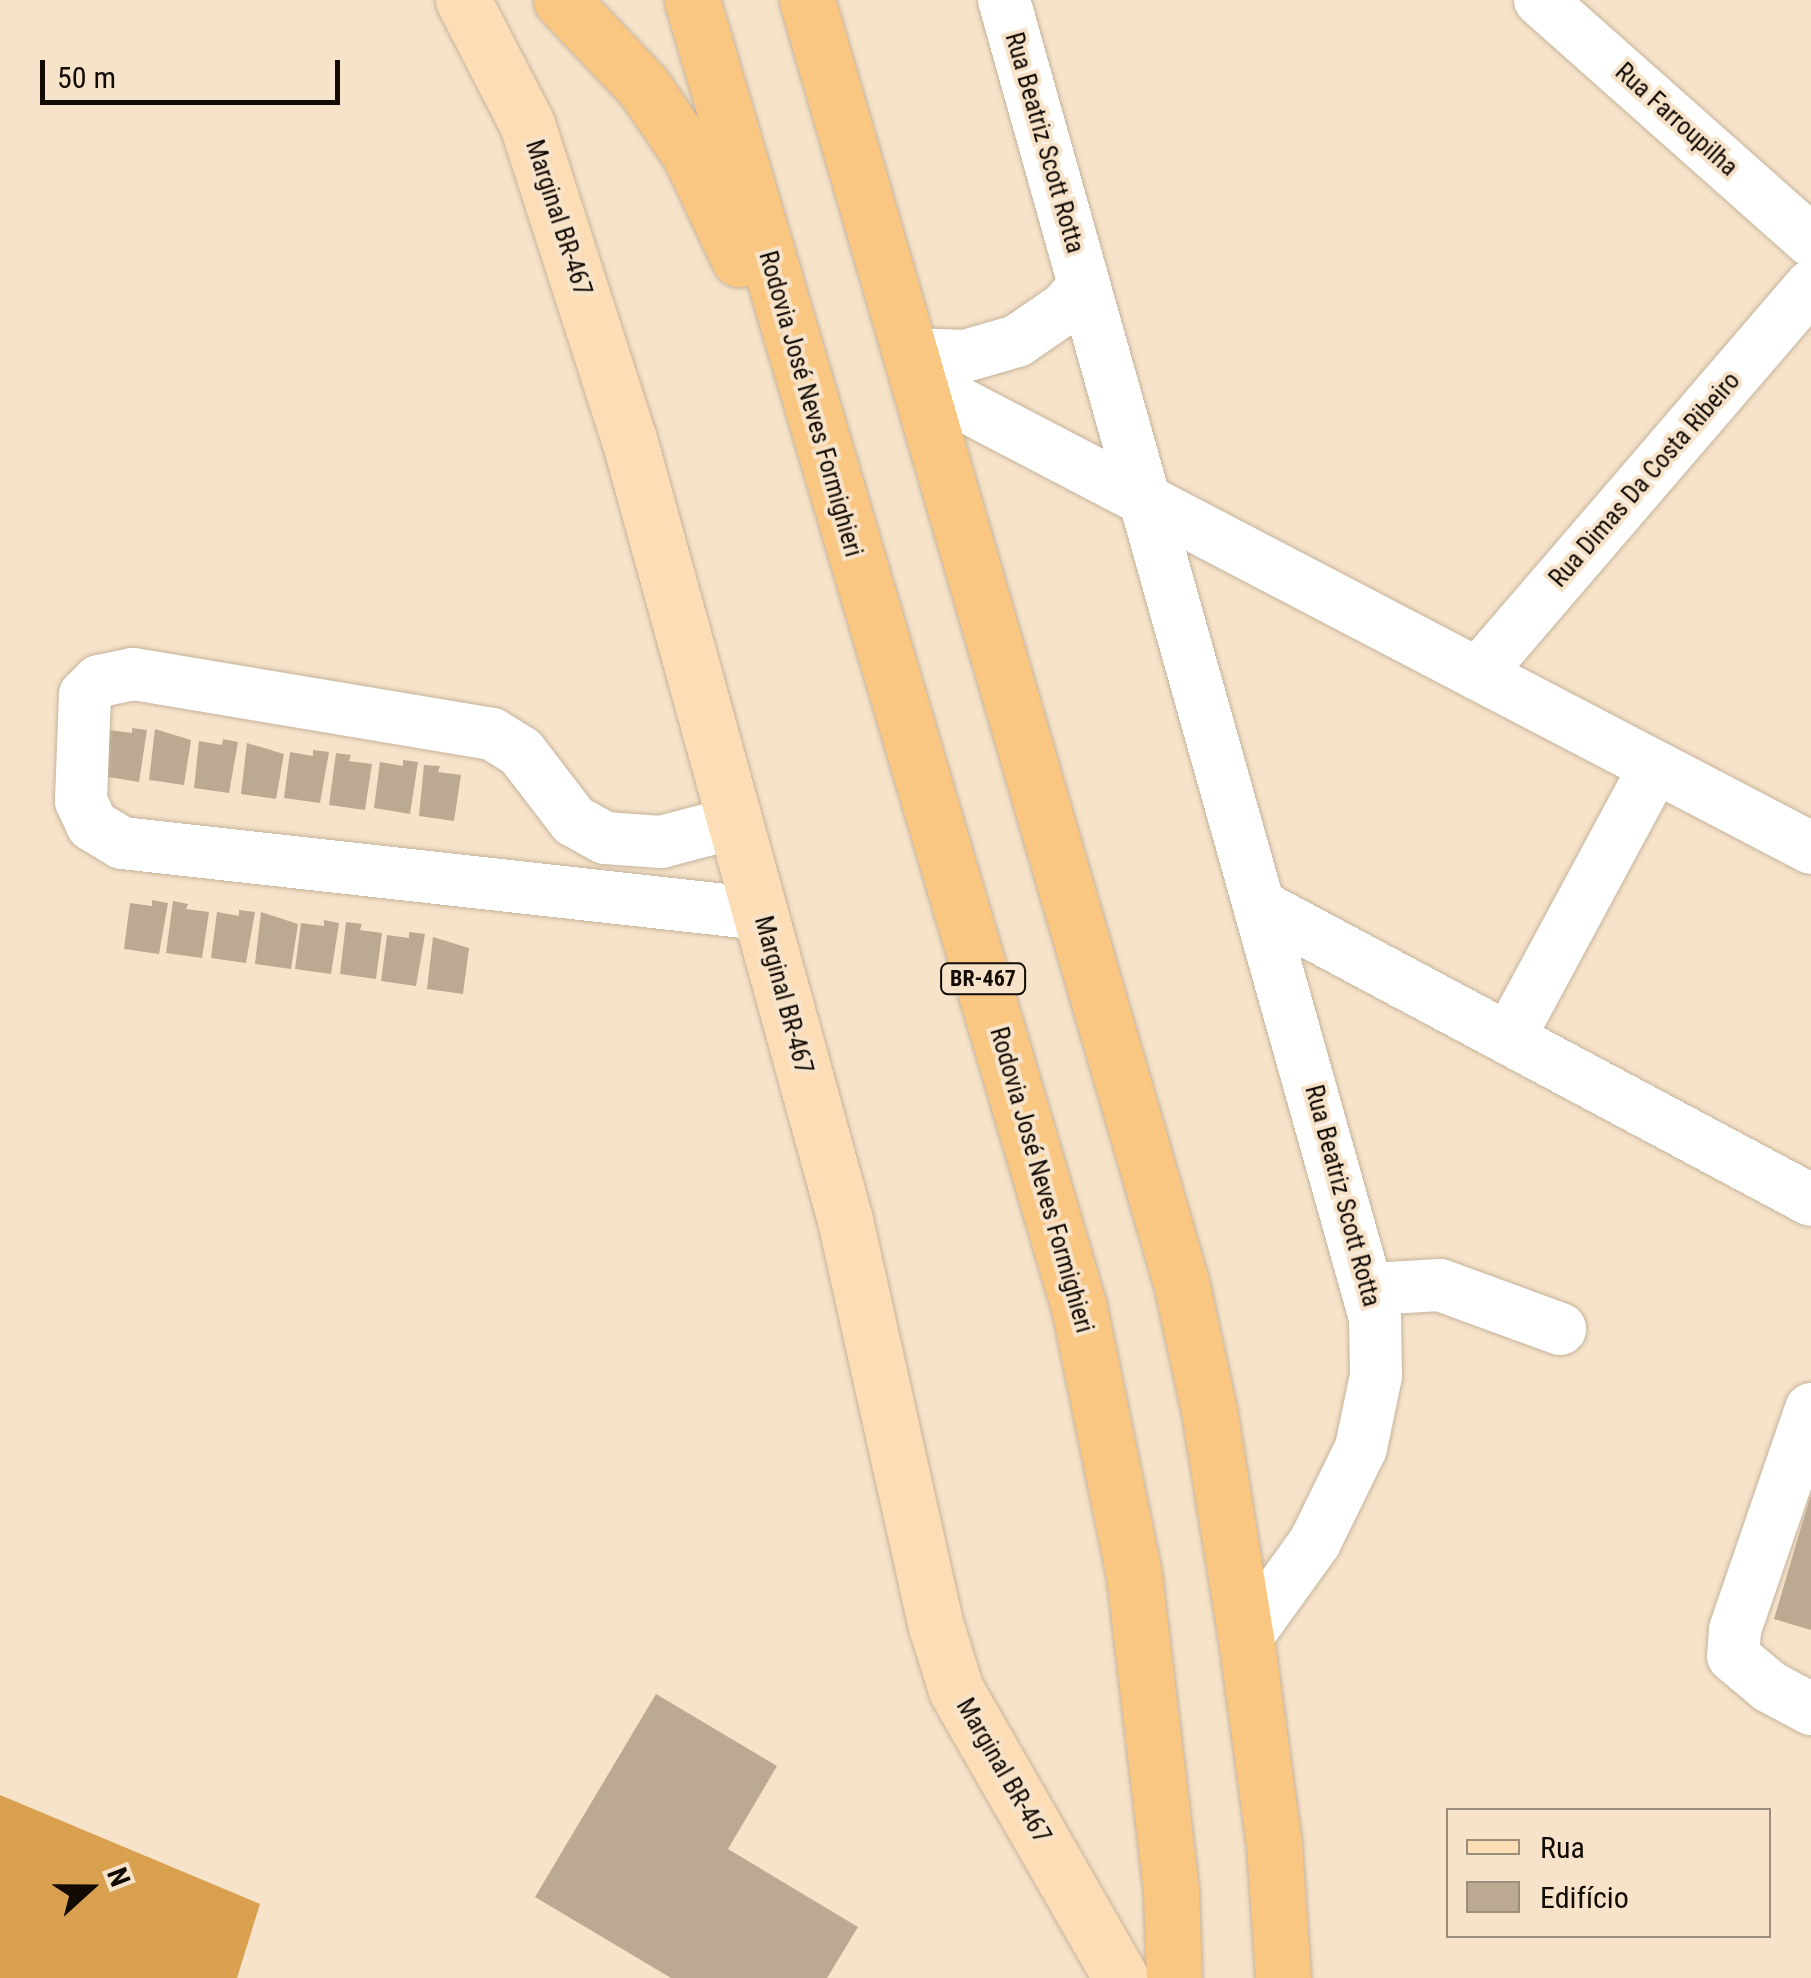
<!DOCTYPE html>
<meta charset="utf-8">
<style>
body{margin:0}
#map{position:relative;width:1811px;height:1978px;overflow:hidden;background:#f6e3ca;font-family:"Roboto Condensed",sans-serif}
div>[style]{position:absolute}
.forest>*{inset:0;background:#d8a04f}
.building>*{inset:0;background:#bba991}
.roads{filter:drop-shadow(0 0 2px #c5b39b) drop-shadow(0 0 2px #c5b39b)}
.minor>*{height:52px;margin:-26px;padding:0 26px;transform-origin:26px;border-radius:26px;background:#fff}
.major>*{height:55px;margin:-27.5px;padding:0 27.5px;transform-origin:27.5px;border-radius:27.5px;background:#fcddb5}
.highway>*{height:55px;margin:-27.5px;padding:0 27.5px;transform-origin:27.5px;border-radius:27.5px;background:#fac783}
span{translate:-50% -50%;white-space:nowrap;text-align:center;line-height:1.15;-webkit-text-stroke:8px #f6e3ca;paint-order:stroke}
.shield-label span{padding:2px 8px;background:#f6e3ca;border:2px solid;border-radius:8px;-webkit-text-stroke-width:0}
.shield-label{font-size:22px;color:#110b04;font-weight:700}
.street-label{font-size:25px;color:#110b04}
.legend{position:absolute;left:1446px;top:1808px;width:325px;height:130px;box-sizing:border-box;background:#f6e3ca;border:2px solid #9a8d7b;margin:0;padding:12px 18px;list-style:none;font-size:30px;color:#110b04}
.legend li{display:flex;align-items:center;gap:20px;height:50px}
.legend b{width:50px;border:2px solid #9a8d7b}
.north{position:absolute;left:40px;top:1838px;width:100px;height:100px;-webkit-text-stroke:8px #f6e3ca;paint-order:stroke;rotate:69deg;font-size:28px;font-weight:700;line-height:40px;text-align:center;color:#110b04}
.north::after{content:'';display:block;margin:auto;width:35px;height:45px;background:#110b04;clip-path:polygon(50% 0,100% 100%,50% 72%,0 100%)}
.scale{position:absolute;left:40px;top:60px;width:300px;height:45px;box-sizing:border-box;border:5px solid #110b04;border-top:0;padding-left:12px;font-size:30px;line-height:35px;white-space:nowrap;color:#110b04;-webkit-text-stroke:8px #f6e3ca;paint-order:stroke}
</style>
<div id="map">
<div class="forest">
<i style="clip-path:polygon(0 1795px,260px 1904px,237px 1978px,0 1978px)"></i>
</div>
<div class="building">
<i style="clip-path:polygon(132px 728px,147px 730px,139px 782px,103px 776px,109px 730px,132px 733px)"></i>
<i style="clip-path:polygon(155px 729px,191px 740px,184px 785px,149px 780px)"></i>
<i style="clip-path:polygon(223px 739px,238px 742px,229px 793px,194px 788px,199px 741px,222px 745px)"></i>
<i style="clip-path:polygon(247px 743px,284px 754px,276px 799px,241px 794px)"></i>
<i style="clip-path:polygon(313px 750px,329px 752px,320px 803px,284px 798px,290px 752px,313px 756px)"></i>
<i style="clip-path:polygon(336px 753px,351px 755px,349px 761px,372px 764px,365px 810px,329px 805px)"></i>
<i style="clip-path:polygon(403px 760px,418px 762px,410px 814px,374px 808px,380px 762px,403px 766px)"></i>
<i style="clip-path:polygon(424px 765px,440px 766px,438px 772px,461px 775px,454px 821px,419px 816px)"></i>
<i style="clip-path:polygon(152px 900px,168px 903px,159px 954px,124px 949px,130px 903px,152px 906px)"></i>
<i style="clip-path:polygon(173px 901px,188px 904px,186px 909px,209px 912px,202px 958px,166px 953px)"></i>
<i style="clip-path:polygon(239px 910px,255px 912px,246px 963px,211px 958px,217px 912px,239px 916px)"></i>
<i style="clip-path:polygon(261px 912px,298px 924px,291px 969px,255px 964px)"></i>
<i style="clip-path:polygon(324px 920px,339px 923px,331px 974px,295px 969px,301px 923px,324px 926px)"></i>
<i style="clip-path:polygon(346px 922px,362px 924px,360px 930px,382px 933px,376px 979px,340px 974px)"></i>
<i style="clip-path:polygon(409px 932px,425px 934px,416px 986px,381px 981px,387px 935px,409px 938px)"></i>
<i style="clip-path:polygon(433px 937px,469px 948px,463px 994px,427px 989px)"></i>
<i style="clip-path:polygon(1810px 1497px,1811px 1497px,1811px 1630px,1774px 1619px)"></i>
<i style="clip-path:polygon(656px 1694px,777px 1766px,728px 1849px,858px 1927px,827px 1978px,671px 1978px,535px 1897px)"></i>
</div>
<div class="roads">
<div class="minor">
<i style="left:1004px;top:0;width:1369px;rotate:74.28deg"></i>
<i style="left:1375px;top:1318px;width:58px;rotate:89deg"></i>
<i style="left:1376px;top:1376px;width:74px;rotate:101.8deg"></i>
<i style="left:1361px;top:1448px;width:105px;rotate:116.1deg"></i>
<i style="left:1315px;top:1542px;width:118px;rotate:125.7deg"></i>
<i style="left:1540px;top:0;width:363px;rotate:41.6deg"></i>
<i style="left:911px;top:354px;width:54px;rotate:2.1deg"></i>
<i style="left:965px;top:356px;width:54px;rotate:-16.1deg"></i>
<i style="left:1017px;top:341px;width:58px;rotate:-34.5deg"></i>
<i style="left:1065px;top:308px;width:29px;rotate:-49deg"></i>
<i style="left:919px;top:382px;width:1006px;rotate:27.58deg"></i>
<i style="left:1478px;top:674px;width:511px;rotate:-49.36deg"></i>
<i style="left:733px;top:823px;width:74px;rotate:165.2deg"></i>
<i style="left:661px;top:842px;width:56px;rotate:-175.9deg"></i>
<i style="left:605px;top:838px;width:35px;rotate:-151deg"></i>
<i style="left:574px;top:821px;width:87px;rotate:-127.5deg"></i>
<i style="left:521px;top:752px;width:34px;rotate:-148deg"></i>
<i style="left:492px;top:734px;width:364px;rotate:-170.5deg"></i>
<i style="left:133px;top:674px;width:35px;rotate:168deg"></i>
<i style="left:99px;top:681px;width:20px;rotate:135deg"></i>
<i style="left:85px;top:695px;width:106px;rotate:92.2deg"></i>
<i style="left:81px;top:801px;width:26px;rotate:65deg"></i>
<i style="left:92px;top:825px;width:35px;rotate:31deg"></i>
<i style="left:122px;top:843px;width:643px;rotate:6.34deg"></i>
<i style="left:1262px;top:907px;width:622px;rotate:28.09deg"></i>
<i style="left:1509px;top:1038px;width:308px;rotate:-61.7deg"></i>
<i style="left:1371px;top:1289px;width:69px;rotate:-3.3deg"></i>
<i style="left:1440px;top:1285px;width:128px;rotate:20.1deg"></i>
<i style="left:1811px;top:1409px;width:234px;rotate:109deg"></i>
<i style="left:1735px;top:1630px;width:26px;rotate:94deg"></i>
<i style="left:1733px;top:1656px;width:48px;rotate:40deg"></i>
<i style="left:1770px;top:1687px;width:47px;rotate:28.2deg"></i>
</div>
<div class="major">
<i style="left:463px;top:0;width:140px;rotate:62.7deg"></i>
<i style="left:527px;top:124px;width:331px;rotate:72.1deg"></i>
<i style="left:629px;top:439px;width:810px;rotate:74.54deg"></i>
<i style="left:845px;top:1220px;width:416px;rotate:77.4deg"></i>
<i style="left:936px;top:1626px;width:67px;rotate:72.6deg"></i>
<i style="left:956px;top:1690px;width:332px;rotate:60.2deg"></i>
</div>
<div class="highway">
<i style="left:561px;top:0;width:119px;rotate:46.4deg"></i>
<i style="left:643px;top:86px;width:83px;rotate:55.7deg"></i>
<i style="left:690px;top:155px;width:115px;rotate:64.8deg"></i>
<i style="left:692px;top:0;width:1363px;rotate:73.51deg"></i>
<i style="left:1079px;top:1307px;width:274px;rotate:78.4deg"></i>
<i style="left:1134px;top:1575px;width:319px;rotate:83.3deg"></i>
<i style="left:1171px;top:1892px;width:86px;rotate:88deg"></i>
<i style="left:807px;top:0;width:1335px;rotate:73.74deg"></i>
<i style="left:1181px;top:1282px;width:131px;rotate:77.7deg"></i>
<i style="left:1209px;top:1410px;width:231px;rotate:80.8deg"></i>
<i style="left:1246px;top:1638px;width:209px;rotate:82.3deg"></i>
<i style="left:1274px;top:1845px;width:133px;rotate:86.1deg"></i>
</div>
</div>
<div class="shield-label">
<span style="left:983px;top:979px">BR-467</span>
</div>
<div class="street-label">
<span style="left:1676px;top:120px;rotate:42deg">Rua Farroupilha</span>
<span style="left:1044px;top:143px;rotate:74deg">Rua Beatriz Scott Rotta</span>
<span style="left:558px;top:218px;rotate:72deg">Marginal BR-467</span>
<span style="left:810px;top:404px;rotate:74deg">Rodovia José Neves Formighieri</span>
<span style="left:1645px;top:480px;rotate:-49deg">Rua Dimas Da Costa Ribeiro</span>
<span style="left:783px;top:995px;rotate:75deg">Marginal BR-467</span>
<span style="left:1041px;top:1180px;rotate:74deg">Rodovia José Neves Formighieri</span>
<span style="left:1342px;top:1196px;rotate:75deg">Rua Beatriz Scott Rotta</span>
<span style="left:1003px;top:1771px;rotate:60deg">Marginal BR-467</span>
</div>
<ul class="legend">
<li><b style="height:12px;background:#fcddb5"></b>Rua</li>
<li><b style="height:28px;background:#bba991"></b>Edifício</li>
</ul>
<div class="north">N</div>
<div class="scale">50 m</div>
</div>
